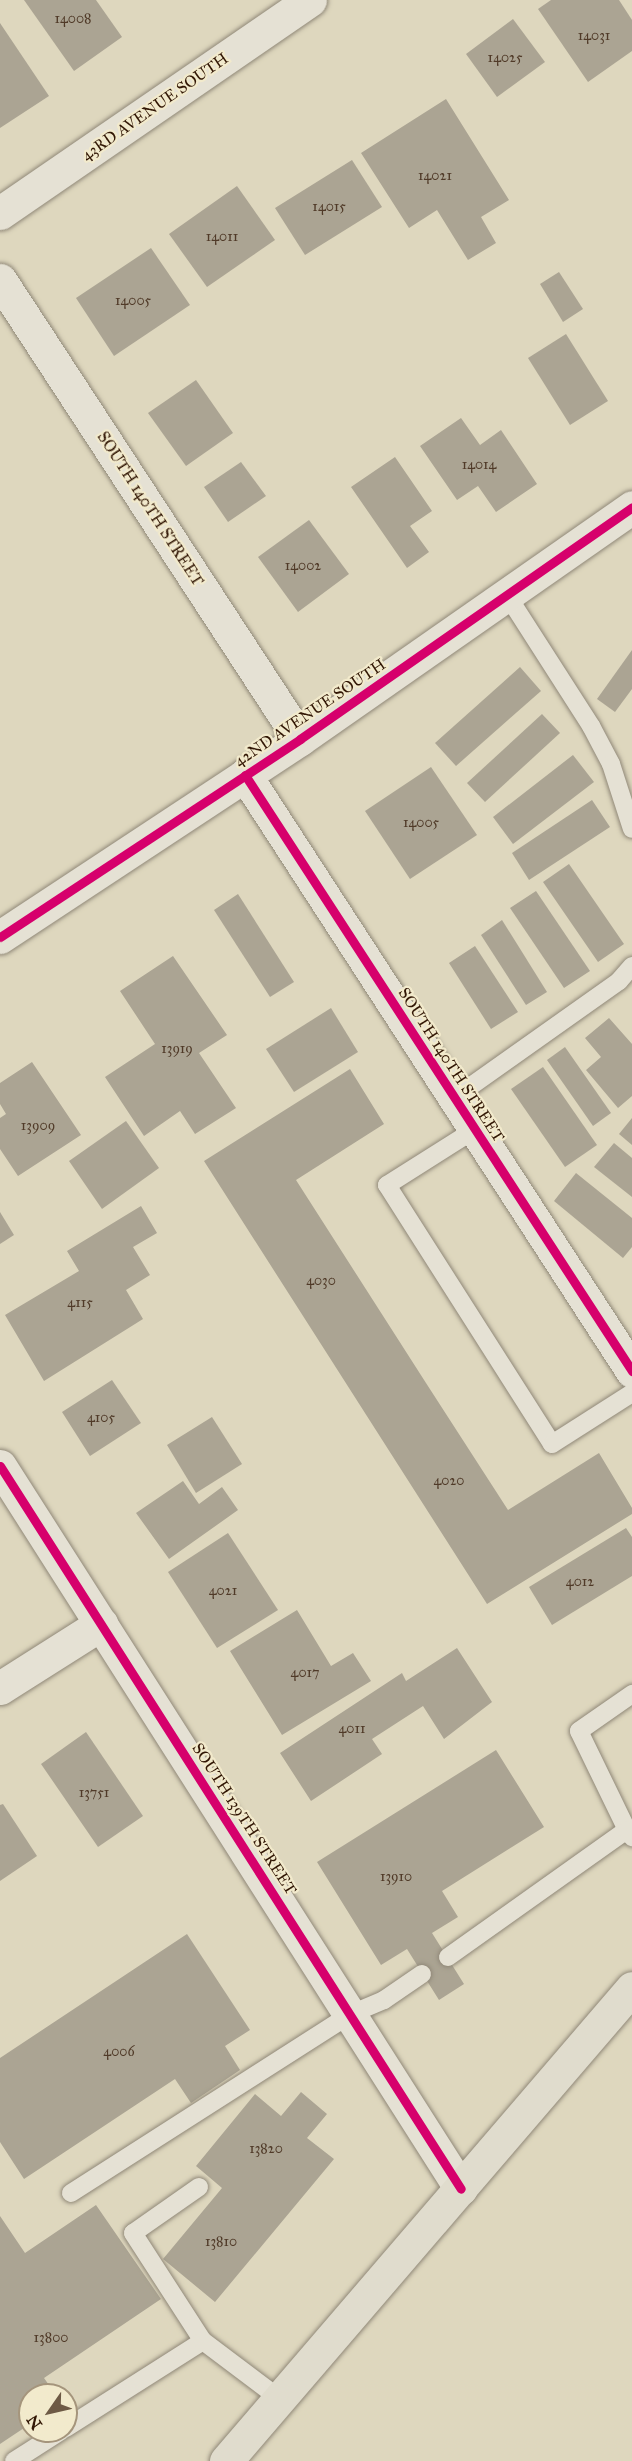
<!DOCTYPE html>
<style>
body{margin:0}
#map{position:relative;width:632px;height:2461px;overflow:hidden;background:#ded7be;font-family:"IM FELL Great Primer",serif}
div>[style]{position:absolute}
.building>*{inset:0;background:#aba493}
.roads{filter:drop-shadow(0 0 2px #908878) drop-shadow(0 0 2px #908878)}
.service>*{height:18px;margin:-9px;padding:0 9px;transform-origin:9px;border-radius:9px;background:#e5e1d4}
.minor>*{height:33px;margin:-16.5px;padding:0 16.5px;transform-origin:16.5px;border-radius:16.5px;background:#e5e1d4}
.tertiary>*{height:33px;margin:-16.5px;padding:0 16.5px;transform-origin:16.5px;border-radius:16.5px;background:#e5e1d4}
.primary>*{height:33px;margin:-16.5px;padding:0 16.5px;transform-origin:16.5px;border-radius:16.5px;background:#e0dccd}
.cycleway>*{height:9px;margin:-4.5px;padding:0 4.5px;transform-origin:4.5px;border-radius:4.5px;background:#d6006c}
span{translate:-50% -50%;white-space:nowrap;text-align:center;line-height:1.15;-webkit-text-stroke:4.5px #f2eacc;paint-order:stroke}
.number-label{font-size:14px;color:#503a28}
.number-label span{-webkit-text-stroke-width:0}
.street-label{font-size:16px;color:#311604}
.north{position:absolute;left:18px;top:2383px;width:60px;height:60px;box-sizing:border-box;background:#f2eacc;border:2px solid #a5957c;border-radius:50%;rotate:236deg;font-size:16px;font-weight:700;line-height:24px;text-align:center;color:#311604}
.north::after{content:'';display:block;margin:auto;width:21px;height:27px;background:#6e5a45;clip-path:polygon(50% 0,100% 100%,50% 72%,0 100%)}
</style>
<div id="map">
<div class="building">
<i style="clip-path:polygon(24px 0,96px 0,122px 37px,74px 71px)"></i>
<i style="clip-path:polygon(551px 0,619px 0,632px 20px,632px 51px,588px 82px,538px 9px)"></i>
<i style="clip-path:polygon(513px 19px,545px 62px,497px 97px,466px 54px)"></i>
<i style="clip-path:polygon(0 23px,49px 96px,0 128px)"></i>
<i style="clip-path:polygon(446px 99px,509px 200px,481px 217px,496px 243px,468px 260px,437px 210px,409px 228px,361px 153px)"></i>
<i style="clip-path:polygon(352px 160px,382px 207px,305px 255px,275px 208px)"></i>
<i style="clip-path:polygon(237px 186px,275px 240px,207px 287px,169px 234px)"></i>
<i style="clip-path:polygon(151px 248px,190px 305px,114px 356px,76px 298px)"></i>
<i style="clip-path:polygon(559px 272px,583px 309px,563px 322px,540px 284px)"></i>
<i style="clip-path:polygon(566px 334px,608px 401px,570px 425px,528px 358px)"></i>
<i style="clip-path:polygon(196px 380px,233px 433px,186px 466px,148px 413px)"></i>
<i style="clip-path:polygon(461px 418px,480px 445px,501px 430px,537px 484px,496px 512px,478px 486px,457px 500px,420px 446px)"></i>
<i style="clip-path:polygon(395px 457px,432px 511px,410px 526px,429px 552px,407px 568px,351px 487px)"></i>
<i style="clip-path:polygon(241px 462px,266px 496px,228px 522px,204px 487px)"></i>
<i style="clip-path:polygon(309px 520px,349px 574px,298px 612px,258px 557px)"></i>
<i style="clip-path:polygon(632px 650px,632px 689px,615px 712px,597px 699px)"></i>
<i style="clip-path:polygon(520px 667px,541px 691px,456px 766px,435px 743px)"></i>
<i style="clip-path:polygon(542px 714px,560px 733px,485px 802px,467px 783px)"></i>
<i style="clip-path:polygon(573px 755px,594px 782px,513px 844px,493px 817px)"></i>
<i style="clip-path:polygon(431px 767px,477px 835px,410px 879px,365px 811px)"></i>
<i style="clip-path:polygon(592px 800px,610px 827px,529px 880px,512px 853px)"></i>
<i style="clip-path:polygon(569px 864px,624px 944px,598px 962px,543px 882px)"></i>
<i style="clip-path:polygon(536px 891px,590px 971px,564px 988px,510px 908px)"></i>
<i style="clip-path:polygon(238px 894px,294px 982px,270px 997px,214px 910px)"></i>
<i style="clip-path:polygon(502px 920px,547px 992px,526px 1005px,481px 935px)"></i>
<i style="clip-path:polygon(475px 946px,518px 1012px,491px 1029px,449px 963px)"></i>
<i style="clip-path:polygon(173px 956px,227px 1035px,199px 1053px,236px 1108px,195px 1134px,180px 1111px,144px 1136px,105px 1077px,155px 1044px,120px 991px)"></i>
<i style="clip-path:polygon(331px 1008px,358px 1052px,294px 1092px,266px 1049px)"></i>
<i style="clip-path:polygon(609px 1018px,632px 1044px,632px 1096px,618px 1108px,586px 1070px,601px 1057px,585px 1038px)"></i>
<i style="clip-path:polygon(565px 1047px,611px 1113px,593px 1126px,547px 1060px)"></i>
<i style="clip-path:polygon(32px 1062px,81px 1135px,18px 1176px,0 1149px,0 1118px,6px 1114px,0 1104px,0 1083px)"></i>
<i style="clip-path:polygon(543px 1067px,597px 1145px,565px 1167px,511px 1089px)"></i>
<i style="clip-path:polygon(350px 1069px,384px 1124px,296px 1180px,426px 1383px,508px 1510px,599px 1453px,632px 1508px,632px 1514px,487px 1604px,204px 1161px)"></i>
<i style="clip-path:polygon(632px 1118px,632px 1145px,619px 1134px)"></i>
<i style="clip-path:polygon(126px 1121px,159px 1168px,102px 1209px,69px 1161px)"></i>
<i style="clip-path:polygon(614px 1143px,632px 1158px,632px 1197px,594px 1167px)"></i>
<i style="clip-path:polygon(576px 1173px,632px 1218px,632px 1247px,623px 1258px,554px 1201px)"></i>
<i style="clip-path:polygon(141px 1206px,157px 1233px,133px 1247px,150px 1275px,126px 1290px,143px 1319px,44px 1381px,5px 1315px,79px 1271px,67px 1251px)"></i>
<i style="clip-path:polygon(0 1212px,14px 1235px,0 1244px)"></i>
<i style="clip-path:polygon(112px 1380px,141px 1423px,90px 1456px,62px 1412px)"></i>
<i style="clip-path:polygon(212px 1417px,242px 1464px,196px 1493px,167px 1445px)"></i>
<i style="clip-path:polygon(183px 1481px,199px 1504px,222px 1487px,238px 1510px,169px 1559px,136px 1513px)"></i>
<i style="clip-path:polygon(626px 1528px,632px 1537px,632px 1576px,552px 1625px,529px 1587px)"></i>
<i style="clip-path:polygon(228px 1533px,278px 1610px,217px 1648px,168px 1572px)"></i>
<i style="clip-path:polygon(297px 1610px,331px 1666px,353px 1653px,371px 1681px,282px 1735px,230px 1651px)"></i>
<i style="clip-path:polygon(457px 1648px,492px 1702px,444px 1739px,423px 1706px,372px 1739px,382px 1754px,311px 1801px,280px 1753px,402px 1673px,406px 1681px)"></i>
<i style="clip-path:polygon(86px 1732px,143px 1816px,98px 1847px,41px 1764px)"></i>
<i style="clip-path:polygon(496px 1750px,544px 1827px,442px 1891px,458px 1917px,432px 1933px,464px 1984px,439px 2000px,407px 1949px,381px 1965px,317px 1862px)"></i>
<i style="clip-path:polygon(3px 1804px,37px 1856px,0 1881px,0 1805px)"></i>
<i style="clip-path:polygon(187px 1934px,250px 2030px,225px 2046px,240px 2070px,191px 2103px,175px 2079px,24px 2179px,0 2142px,0 2058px)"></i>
<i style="clip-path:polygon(301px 2092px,327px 2114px,307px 2138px,334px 2159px,215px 2302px,163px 2259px,222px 2188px,196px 2166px,255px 2094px,281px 2116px)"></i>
<i style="clip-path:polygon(96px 2205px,161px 2299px,44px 2378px,56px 2395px,30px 2395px,30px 2424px,0 2444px,0 2216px,25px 2253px)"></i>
</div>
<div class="roads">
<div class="service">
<i style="left:507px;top:595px;width:156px;rotate:57.3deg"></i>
<i style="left:591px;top:726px;width:43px;rotate:62.2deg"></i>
<i style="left:611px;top:764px;width:68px;rotate:72.1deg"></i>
<i style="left:454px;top:1098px;width:202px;rotate:-35.3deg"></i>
<i style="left:619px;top:981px;width:20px;rotate:-49deg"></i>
<i style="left:474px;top:1130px;width:103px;rotate:147.7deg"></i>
<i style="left:387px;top:1185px;width:307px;rotate:57.5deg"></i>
<i style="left:552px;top:1444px;width:95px;rotate:-32.5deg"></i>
<i style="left:627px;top:1830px;width:110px;rotate:-115.9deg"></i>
<i style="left:579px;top:1731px;width:65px;rotate:-34.9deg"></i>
<i style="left:448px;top:1957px;width:219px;rotate:-35.4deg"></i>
<i style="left:627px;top:1830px;width:9px;rotate:54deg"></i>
<i style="left:199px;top:2187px;width:80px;rotate:145.1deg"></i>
<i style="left:133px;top:2233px;width:129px;rotate:57.1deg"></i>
<i style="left:71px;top:2193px;width:332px;rotate:-32.6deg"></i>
<i style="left:351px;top:2014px;width:36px;rotate:-23deg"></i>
<i style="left:384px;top:2000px;width:46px;rotate:-34.4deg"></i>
<i style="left:66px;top:2428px;width:162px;rotate:-32.4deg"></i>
<i style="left:203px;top:2341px;width:96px;rotate:37deg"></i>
<i style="left:14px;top:2461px;width:56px;rotate:-32.6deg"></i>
</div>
<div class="minor">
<i style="left:0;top:213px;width:376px;rotate:-34.5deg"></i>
<i style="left:0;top:280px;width:548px;rotate:56.83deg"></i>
<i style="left:245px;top:775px;width:711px;rotate:57deg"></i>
<i style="left:0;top:1466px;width:857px;rotate:57.48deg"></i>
<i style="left:0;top:1688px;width:120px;rotate:-32.4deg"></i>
</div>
<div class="tertiary">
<i style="left:0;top:937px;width:359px;rotate:-33.4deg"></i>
<i style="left:300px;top:739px;width:405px;rotate:-34.9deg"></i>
</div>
<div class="primary">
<i style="left:226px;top:2461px;width:623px;rotate:-49.36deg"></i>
</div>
</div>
<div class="cycleway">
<i style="left:245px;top:775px;width:711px;rotate:57deg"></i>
<i style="left:0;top:937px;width:359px;rotate:-33.4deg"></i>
<i style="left:300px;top:739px;width:405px;rotate:-34.9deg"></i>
<i style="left:0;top:1466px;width:857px;rotate:57.48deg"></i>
</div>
<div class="number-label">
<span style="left:73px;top:19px">14008</span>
<span style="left:594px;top:36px">14031</span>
<span style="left:505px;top:58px">14025</span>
<span style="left:435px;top:176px">14021</span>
<span style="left:329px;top:207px">14015</span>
<span style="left:222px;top:237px">14011</span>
<span style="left:133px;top:301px">14005</span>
<span style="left:479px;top:465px">14014</span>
<span style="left:303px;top:566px">14002</span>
<span style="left:421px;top:823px">14005</span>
<span style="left:177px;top:1049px">13919</span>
<span style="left:38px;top:1126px">13909</span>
<span style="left:321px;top:1281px">4030</span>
<span style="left:80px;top:1303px">4115</span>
<span style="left:101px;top:1418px">4105</span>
<span style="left:449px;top:1481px">4020</span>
<span style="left:580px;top:1582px">4012</span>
<span style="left:223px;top:1591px">4021</span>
<span style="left:305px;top:1673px">4017</span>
<span style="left:352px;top:1729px">4011</span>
<span style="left:94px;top:1793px">13751</span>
<span style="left:396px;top:1877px">13910</span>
<span style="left:119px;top:2052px">4006</span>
<span style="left:266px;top:2149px">13820</span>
<span style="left:221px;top:2242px">13810</span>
<span style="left:51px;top:2338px">13800</span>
</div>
<div class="street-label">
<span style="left:155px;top:107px;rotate:-35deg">43RD AVENUE SOUTH</span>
<span style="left:150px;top:509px;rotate:57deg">SOUTH 140TH STREET</span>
<span style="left:310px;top:713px;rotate:-34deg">42ND AVENUE SOUTH</span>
<span style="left:451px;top:1065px;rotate:57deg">SOUTH 140TH STREET</span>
<span style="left:244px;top:1819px;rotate:57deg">SOUTH 139TH STREET</span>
</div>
<div class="north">N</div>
</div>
